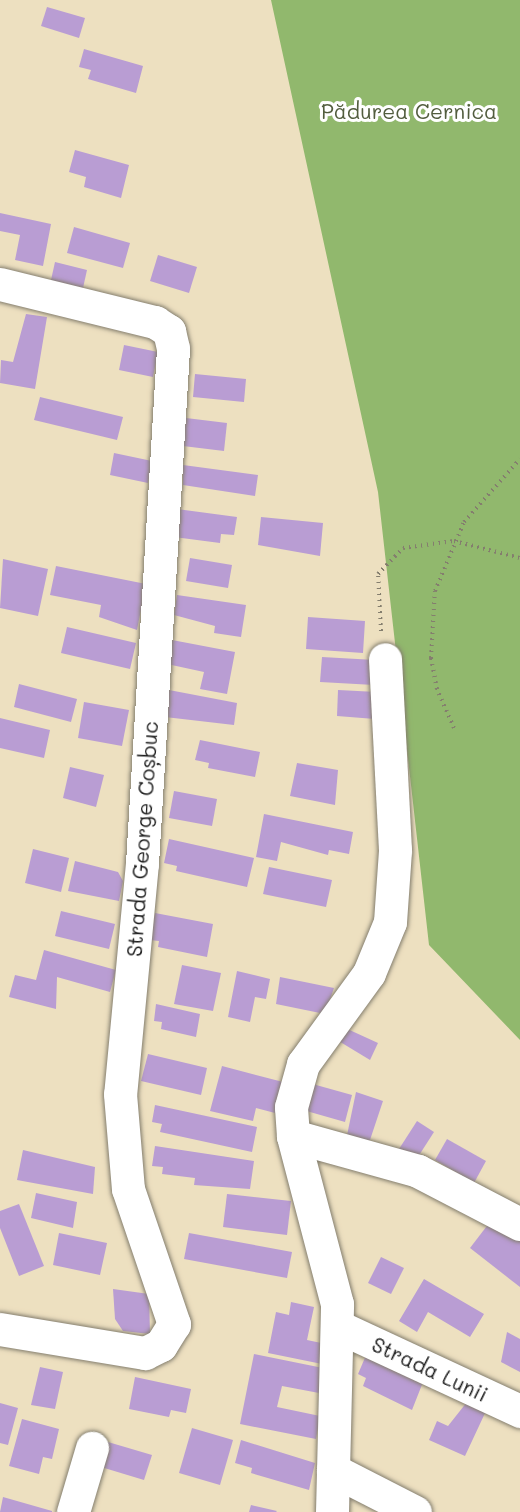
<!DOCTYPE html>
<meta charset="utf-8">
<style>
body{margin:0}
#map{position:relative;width:520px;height:1512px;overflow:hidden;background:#ede0c0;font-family:Mali,sans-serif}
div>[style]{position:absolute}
.forest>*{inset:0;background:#91b86d}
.building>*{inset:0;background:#b99dd3}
.path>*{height:4px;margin-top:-2px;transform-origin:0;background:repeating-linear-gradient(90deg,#847e6e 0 1.5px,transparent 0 6px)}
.roads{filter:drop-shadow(0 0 2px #847e6e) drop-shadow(0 0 2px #847e6e)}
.minor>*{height:33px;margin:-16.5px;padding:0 16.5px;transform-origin:16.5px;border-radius:16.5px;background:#fff}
span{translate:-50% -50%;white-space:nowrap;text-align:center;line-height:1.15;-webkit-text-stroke:6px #fff;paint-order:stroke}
.park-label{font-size:21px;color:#525d3e}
.street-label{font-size:21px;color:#1c1c1c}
</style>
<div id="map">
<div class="forest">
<i style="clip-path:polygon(271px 0,520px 0,520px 1040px,429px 945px,378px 492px)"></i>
</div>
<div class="building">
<i style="clip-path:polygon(47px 7px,85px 18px,79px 38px,41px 26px)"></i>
<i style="clip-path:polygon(84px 49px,143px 66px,136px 93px,88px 79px,91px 70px,79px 67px)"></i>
<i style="clip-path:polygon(75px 150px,129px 165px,121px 198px,84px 187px,86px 177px,69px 172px)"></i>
<i style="clip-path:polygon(0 213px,51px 224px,43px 266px,15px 260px,20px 235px,0 231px)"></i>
<i style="clip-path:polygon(74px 227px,130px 243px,123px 268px,67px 253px)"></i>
<i style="clip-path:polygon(158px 255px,197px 267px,189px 293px,150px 281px)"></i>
<i style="clip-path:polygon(55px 262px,87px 270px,81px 297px,49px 289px)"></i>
<i style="clip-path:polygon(26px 314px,47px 317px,35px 389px,0 383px,1px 360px,13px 362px)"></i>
<i style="clip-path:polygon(124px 345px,158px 352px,153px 377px,119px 370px)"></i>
<i style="clip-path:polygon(195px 374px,246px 379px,244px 402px,193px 397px)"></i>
<i style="clip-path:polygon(40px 397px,123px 417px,117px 440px,34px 420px)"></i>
<i style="clip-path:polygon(186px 418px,227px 423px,224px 451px,183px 446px)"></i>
<i style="clip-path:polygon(114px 453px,152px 461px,148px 483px,110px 475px)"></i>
<i style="clip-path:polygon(183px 465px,258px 475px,255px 496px,183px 485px)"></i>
<i style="clip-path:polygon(177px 509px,237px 517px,234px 535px,221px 534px,220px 543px,174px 537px)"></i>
<i style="clip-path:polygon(261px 517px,323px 523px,320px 556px,258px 545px)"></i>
<i style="clip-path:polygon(190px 558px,232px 565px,228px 588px,186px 581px)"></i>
<i style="clip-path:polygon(3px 559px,48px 569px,38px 616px,0 608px)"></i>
<i style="clip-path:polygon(56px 566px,146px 584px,137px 630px,99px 617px,101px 605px,50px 595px)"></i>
<i style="clip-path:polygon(177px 595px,246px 605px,241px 637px,214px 633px,215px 626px,174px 615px)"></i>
<i style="clip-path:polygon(308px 617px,365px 621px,363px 653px,306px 649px)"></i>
<i style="clip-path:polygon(67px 627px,136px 643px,130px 669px,61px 653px)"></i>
<i style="clip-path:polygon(172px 640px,235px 652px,227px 694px,200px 689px,204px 672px,167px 664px)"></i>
<i style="clip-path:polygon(322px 657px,375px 660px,374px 685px,320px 682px)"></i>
<i style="clip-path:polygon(19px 684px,77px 699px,71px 722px,14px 707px)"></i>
<i style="clip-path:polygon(169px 690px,237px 703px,234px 725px,165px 717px)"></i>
<i style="clip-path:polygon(338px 690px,377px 692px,375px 719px,337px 716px)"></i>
<i style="clip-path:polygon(84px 702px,129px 710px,122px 746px,78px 738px)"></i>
<i style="clip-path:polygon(0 718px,50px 730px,44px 758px,0 748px)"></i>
<i style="clip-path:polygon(200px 740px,260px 752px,255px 777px,208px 768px,209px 763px,195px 760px)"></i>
<i style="clip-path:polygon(297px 763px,338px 770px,335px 805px,290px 796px)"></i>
<i style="clip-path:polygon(70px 767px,104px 775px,96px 807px,63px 798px)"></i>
<i style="clip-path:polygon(174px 791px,217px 799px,212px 826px,169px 818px)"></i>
<i style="clip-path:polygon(264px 814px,353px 832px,349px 854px,329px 850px,328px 855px,281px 842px,277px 861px,256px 857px)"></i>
<i style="clip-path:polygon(169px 839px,254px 858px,247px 887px,176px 871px,177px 866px,164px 863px)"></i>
<i style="clip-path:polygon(33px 849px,69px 858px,61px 892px,25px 883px)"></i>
<i style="clip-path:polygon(75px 861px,118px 872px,123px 881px,119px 901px,68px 891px)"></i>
<i style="clip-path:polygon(269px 867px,332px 880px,326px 907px,263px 894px)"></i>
<i style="clip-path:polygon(61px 911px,115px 924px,109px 949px,55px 936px)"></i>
<i style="clip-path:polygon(155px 913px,213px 924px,207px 957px,158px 947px,159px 941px,150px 940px)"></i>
<i style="clip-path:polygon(44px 950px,116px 970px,110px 992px,57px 977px,56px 1009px,9px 997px,15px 975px,36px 980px)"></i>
<i style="clip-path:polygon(182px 965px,221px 973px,213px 1011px,174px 1004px)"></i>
<i style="clip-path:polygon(237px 971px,270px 979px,266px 999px,255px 997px,250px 1022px,228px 1017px)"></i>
<i style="clip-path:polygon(280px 977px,334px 988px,325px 1014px,276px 1004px)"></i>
<i style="clip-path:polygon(156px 1004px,200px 1014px,196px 1037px,161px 1029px,162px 1022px,154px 1021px)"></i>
<i style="clip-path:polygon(343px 1027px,378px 1043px,370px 1060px,337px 1040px)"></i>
<i style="clip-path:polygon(148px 1054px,207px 1068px,201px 1095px,141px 1081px)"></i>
<i style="clip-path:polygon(222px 1066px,283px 1082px,275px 1113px,256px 1108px,253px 1121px,210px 1111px)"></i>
<i style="clip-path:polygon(309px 1083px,352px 1095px,345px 1122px,303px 1110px)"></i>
<i style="clip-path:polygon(356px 1092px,383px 1101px,368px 1146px,346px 1140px)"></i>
<i style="clip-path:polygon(155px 1105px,257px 1127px,252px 1152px,160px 1132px,162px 1124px,152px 1122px)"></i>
<i style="clip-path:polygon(417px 1121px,434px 1132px,416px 1160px,399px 1149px)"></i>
<i style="clip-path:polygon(447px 1139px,486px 1161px,474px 1183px,435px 1160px)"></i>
<i style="clip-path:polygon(155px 1146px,254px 1161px,250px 1189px,194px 1185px,195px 1178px,162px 1174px,163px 1167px,152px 1166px)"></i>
<i style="clip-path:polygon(23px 1150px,95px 1167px,93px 1194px,17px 1180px)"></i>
<i style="clip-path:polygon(36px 1193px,77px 1202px,73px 1228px,31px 1218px)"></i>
<i style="clip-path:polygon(227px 1194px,291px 1201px,287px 1235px,223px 1227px)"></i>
<i style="clip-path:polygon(19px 1204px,44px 1266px,19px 1276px,0 1228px,0 1211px)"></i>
<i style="clip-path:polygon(493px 1218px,520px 1239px,520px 1287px,470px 1248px)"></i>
<i style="clip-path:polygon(59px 1233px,107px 1243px,100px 1275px,53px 1265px)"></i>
<i style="clip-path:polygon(189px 1233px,292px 1252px,287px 1278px,184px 1259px)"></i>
<i style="clip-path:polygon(381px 1257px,404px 1268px,391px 1294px,368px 1283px)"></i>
<i style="clip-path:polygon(424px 1279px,484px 1314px,470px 1337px,428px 1312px,417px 1332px,399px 1321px)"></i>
<i style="clip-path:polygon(113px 1289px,149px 1294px,150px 1334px,123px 1331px,115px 1319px)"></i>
<i style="clip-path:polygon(291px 1302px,314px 1307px,307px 1340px,326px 1344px,322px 1364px,268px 1353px,276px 1312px,289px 1315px)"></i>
<i style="clip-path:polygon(507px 1332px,520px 1339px,520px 1372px,501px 1362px)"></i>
<i style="clip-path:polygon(367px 1353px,425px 1377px,412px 1410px,363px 1386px,366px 1378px,358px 1374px)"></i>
<i style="clip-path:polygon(254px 1354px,323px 1368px,319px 1393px,282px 1386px,277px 1407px,320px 1416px,316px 1439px,240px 1424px)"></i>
<i style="clip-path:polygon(40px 1367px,63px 1372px,55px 1409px,31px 1405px)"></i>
<i style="clip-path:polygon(135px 1377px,191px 1389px,186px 1413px,171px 1410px,169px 1417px,129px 1409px)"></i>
<i style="clip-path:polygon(467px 1402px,486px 1411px,465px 1456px,429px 1440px,437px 1421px,448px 1426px)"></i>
<i style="clip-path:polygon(0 1403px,18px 1408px,8px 1445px,0 1443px)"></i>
<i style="clip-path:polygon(22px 1419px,59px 1429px,52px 1459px,43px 1457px,39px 1474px,9px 1466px)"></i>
<i style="clip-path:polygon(192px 1428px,233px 1440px,220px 1485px,179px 1473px)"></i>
<i style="clip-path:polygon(241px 1440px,315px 1463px,309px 1490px,251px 1473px,252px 1468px,235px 1463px)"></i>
<i style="clip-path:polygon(108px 1442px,152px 1455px,144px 1480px,101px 1467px)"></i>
<i style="clip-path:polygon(3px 1497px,52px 1511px,52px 1512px,0 1512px)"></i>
<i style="clip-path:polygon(251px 1505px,277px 1511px,276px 1512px,249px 1512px)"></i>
</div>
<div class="path">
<i style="left:381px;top:631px;width:57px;rotate:-93deg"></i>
<i style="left:378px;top:574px;width:36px;rotate:-46deg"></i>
<i style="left:403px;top:548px;width:51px;rotate:-7.8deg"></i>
<i style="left:454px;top:541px;width:68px;rotate:14.4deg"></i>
<i style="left:454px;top:728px;width:43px;rotate:-113.6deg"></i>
<i style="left:437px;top:689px;width:32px;rotate:-101deg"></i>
<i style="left:431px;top:658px;width:67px;rotate:-86.6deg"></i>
<i style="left:435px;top:591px;width:75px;rotate:-67.2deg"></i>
<i style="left:464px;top:522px;width:84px;rotate:-48.4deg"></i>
</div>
<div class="roads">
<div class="minor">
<i style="left:0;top:284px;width:160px;rotate:13.8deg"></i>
<i style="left:155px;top:322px;width:17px;rotate:33deg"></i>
<i style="left:169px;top:331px;width:18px;rotate:77deg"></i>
<i style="left:173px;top:349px;width:515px;rotate:93.45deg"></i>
<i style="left:142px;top:863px;width:232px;rotate:95.4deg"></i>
<i style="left:120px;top:1094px;width:95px;rotate:85.2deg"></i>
<i style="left:128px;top:1189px;width:143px;rotate:71.2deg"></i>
<i style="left:174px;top:1324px;width:25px;rotate:122deg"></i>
<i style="left:161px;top:1345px;width:18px;rotate:153deg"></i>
<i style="left:145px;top:1353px;width:147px;rotate:-170.6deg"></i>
<i style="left:293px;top:1136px;width:130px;rotate:15.6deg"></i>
<i style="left:418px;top:1171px;width:115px;rotate:27.5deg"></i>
<i style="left:339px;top:1327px;width:200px;rotate:24.9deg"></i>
<i style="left:333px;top:1470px;width:92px;rotate:27.1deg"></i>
<i style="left:73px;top:1512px;width:67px;rotate:-73.5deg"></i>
<i style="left:332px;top:1512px;width:208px;rotate:-88.6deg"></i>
<i style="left:337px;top:1304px;width:174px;rotate:-104.7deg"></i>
<i style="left:293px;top:1136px;width:29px;rotate:-94deg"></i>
<i style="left:291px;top:1107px;width:45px;rotate:-74.4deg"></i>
<i style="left:303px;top:1064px;width:112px;rotate:-54deg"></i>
<i style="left:369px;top:973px;width:55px;rotate:-67.6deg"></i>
<i style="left:390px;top:922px;width:72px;rotate:-86deg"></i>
<i style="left:395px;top:850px;width:191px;rotate:-93deg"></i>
</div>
</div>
<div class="park-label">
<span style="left:409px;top:111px">Pădurea Cernica</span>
</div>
<div class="street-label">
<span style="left:142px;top:839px;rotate:-86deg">Strada George Coșbuc</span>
<span style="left:430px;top:1369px;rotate:25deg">Strada Lunii</span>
</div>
</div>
